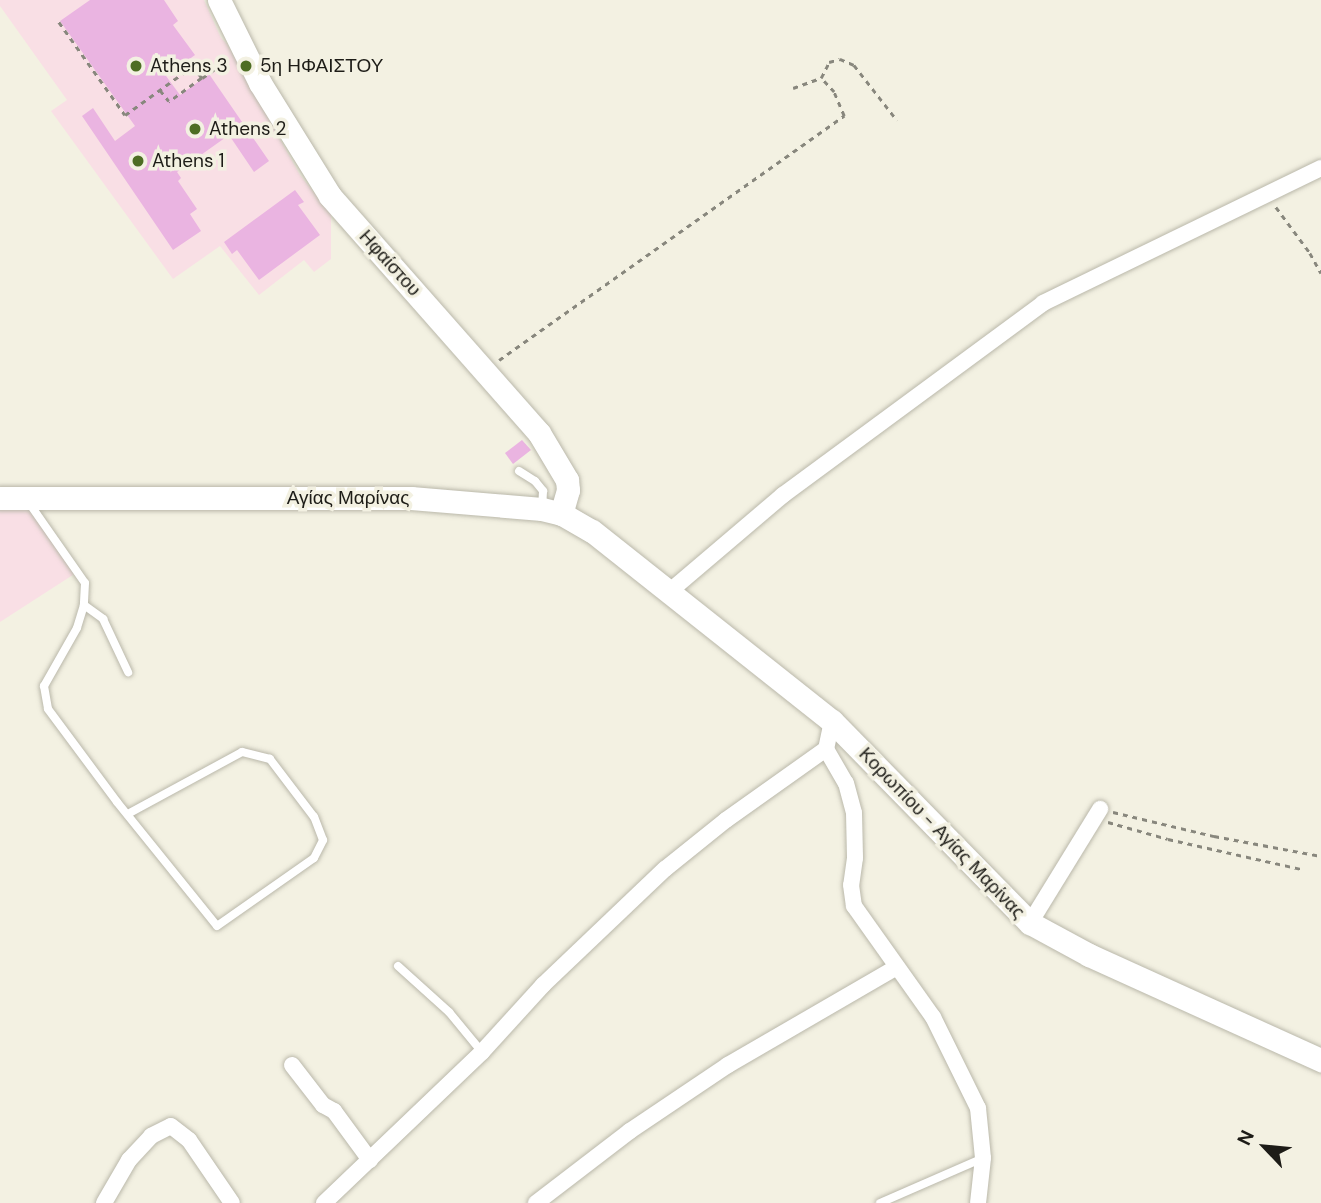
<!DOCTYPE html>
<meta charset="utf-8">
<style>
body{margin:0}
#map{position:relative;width:1321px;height:1203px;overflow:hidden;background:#f3f1e2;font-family:"DM Sans",sans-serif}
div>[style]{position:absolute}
.commercial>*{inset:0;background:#f9dfe5}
.building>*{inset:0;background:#eab4e1}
.path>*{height:2.5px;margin-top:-1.25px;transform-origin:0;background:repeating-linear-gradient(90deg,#88877d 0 5px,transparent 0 10px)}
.roads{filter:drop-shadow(0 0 2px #bab8aa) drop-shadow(0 0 2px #bab8aa)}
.lane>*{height:8px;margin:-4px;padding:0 4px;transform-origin:4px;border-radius:4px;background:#fff}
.street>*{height:16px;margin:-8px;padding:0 8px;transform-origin:8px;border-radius:8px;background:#fff}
.secondary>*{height:23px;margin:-11.5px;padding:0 11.5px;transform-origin:11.5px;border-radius:11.5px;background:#fff}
.dots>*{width:19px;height:19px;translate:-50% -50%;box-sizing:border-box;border:4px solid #f3f1e2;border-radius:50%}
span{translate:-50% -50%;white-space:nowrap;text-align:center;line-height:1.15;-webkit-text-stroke:7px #f3f1e2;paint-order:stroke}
.poi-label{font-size:19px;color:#1d1c17}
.left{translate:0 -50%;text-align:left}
.street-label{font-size:19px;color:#1d1c17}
.north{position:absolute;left:1230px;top:1112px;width:70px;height:70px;-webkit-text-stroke:5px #f3f1e2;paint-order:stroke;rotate:296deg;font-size:19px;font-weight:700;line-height:28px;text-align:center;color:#1d1c17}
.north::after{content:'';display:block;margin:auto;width:24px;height:32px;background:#1d1c17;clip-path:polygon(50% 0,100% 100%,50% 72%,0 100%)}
</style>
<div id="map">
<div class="commercial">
<i style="clip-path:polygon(0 0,204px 0,221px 38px,227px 44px,300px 175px,331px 214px,331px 259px,314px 272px,304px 260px,259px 295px,220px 246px,173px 279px,51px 111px,67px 100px,0 6px)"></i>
<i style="clip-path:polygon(0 507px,35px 507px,79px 571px,0 622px)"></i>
</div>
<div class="building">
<i style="clip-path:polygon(90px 0,164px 0,178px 21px,173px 25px,195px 55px,166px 76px,180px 95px,209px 74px,269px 161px,254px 172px,229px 135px,177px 172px,181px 178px,178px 181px,197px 209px,190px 214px,201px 231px,173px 250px,82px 116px,93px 108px,115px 141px,135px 126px,60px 21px)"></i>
<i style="clip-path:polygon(295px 190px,304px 202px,298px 205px,320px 235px,259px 280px,237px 250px,232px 254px,224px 242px)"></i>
<i style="clip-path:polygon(522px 440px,531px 450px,513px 464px,505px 453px)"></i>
</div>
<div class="path">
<i style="left:59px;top:22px;width:114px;rotate:54.6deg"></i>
<i style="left:125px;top:115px;width:84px;rotate:-35.8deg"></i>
<i style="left:193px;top:66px;width:15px;rotate:53deg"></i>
<i style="left:202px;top:78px;width:41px;rotate:144deg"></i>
<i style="left:202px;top:78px;width:32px;rotate:-35deg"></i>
<i style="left:793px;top:88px;width:30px;rotate:-20deg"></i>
<i style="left:160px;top:90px;width:14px;rotate:51deg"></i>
<i style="left:1276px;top:207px;width:57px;rotate:53.5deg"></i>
<i style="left:1310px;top:253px;width:23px;rotate:61deg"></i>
<i style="left:499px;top:360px;width:423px;rotate:-35.3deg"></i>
<i style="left:844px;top:116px;width:26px;rotate:-113deg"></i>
<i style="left:834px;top:92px;width:19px;rotate:-133deg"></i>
<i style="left:821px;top:78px;width:18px;rotate:-63deg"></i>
<i style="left:829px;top:62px;width:11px;rotate:-15deg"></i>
<i style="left:840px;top:59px;width:15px;rotate:23deg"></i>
<i style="left:854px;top:65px;width:70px;rotate:52deg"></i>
<i style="left:1113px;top:812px;width:104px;rotate:13.4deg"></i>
<i style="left:1214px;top:836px;width:109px;rotate:10.6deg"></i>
<i style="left:1108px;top:822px;width:62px;rotate:15.8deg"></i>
<i style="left:1168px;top:839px;width:136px;rotate:12.7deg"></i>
</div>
<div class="roads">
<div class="lane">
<i style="left:519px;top:471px;width:19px;rotate:32deg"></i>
<i style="left:535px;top:481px;width:13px;rotate:51deg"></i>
<i style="left:543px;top:491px;width:18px;rotate:93deg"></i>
<i style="left:27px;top:500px;width:101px;rotate:55.1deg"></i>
<i style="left:85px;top:583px;width:22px;rotate:93deg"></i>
<i style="left:84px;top:605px;width:24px;rotate:107deg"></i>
<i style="left:77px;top:628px;width:67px;rotate:119.6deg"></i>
<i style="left:44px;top:686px;width:23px;rotate:80deg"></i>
<i style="left:48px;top:709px;width:116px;rotate:53.4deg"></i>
<i style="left:117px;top:802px;width:159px;rotate:51.1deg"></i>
<i style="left:217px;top:926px;width:118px;rotate:-35deg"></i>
<i style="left:314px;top:858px;width:20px;rotate:-63deg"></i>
<i style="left:323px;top:840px;width:25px;rotate:-111deg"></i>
<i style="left:314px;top:817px;width:73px;rotate:-127.2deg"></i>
<i style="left:270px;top:759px;width:29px;rotate:-166deg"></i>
<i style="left:242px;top:752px;width:130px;rotate:151.5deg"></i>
<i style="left:84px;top:605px;width:24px;rotate:36deg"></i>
<i style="left:103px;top:619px;width:59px;rotate:64.7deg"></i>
<i style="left:398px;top:966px;width:69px;rotate:42deg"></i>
<i style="left:449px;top:1012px;width:52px;rotate:50.5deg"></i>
<i style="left:880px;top:1203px;width:112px;rotate:-23.6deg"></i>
</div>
<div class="street">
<i style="left:669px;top:592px;width:150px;rotate:-40.4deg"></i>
<i style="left:783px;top:495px;width:323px;rotate:-36.4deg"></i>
<i style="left:1043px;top:303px;width:309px;rotate:-25.9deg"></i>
<i style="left:832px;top:721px;width:29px;rotate:102deg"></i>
<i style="left:826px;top:749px;width:39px;rotate:60deg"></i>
<i style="left:846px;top:783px;width:31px;rotate:75deg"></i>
<i style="left:854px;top:813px;width:45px;rotate:88.7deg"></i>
<i style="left:855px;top:858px;width:27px;rotate:98deg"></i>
<i style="left:851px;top:885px;width:21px;rotate:82deg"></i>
<i style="left:854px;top:906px;width:136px;rotate:54.6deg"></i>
<i style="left:933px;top:1017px;width:102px;rotate:63.7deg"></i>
<i style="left:978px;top:1108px;width:50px;rotate:84.3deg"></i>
<i style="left:983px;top:1158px;width:45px;rotate:96.3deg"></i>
<i style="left:1030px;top:923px;width:134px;rotate:-58.4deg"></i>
<i style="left:292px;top:1065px;width:51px;rotate:52.2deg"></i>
<i style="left:323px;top:1105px;width:13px;rotate:29deg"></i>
<i style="left:334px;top:1111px;width:61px;rotate:53.7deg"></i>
<i style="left:104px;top:1203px;width:50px;rotate:-59.8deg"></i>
<i style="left:129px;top:1160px;width:33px;rotate:-47deg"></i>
<i style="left:151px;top:1136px;width:22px;rotate:-27deg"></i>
<i style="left:171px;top:1126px;width:23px;rotate:38deg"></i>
<i style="left:189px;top:1140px;width:76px;rotate:55.7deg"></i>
<i style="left:324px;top:1203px;width:219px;rotate:-43.7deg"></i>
<i style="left:482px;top:1052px;width:91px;rotate:-47.7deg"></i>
<i style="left:543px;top:985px;width:168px;rotate:-43.6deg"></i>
<i style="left:665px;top:869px;width:78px;rotate:-38.8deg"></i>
<i style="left:726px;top:820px;width:123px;rotate:-35.4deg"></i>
<i style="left:536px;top:1203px;width:118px;rotate:-37.5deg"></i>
<i style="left:630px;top:1131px;width:118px;rotate:-34deg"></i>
<i style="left:728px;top:1065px;width:195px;rotate:-30.1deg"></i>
</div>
<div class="secondary">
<i style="left:219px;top:0;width:93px;rotate:63.7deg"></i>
<i style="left:260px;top:83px;width:133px;rotate:58.2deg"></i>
<i style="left:330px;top:196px;width:316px;rotate:48.6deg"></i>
<i style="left:539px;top:433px;width:55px;rotate:59.2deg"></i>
<i style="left:567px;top:480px;width:10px;rotate:84deg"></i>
<i style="left:568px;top:490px;width:25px;rotate:106deg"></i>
<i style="left:0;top:498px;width:411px"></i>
<i style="left:411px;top:498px;width:131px;rotate:4.8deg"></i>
<i style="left:542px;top:509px;width:21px;rotate:14deg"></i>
<i style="left:562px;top:514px;width:34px;rotate:30deg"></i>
<i style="left:592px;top:531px;width:306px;rotate:38.4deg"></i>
<i style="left:832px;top:721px;width:283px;rotate:45.6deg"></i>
<i style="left:1030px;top:923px;width:67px;rotate:28.5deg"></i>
<i style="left:1089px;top:955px;width:255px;rotate:24.4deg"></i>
</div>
</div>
<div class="dots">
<i style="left:136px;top:66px;background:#4d6d23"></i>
<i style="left:246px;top:66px;background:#4d6d23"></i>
<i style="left:195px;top:129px;background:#4d6d23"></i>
<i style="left:138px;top:161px;background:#4d6d23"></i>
</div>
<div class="poi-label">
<span class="left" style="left:150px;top:66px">Athens 3</span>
<span class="left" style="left:260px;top:66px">5η ΗΦΑΙΣΤΟΥ</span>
<span class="left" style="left:209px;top:129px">Athens 2</span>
<span class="left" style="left:152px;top:161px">Athens 1</span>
</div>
<div class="street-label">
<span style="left:390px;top:263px;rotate:48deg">Ηφαίστου</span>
<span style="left:348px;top:498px">Αγίας Μαρίνας</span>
<span style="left:942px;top:833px;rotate:46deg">Κορωπίου - Αγίας Μαρίνας</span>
</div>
<div class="north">N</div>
</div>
